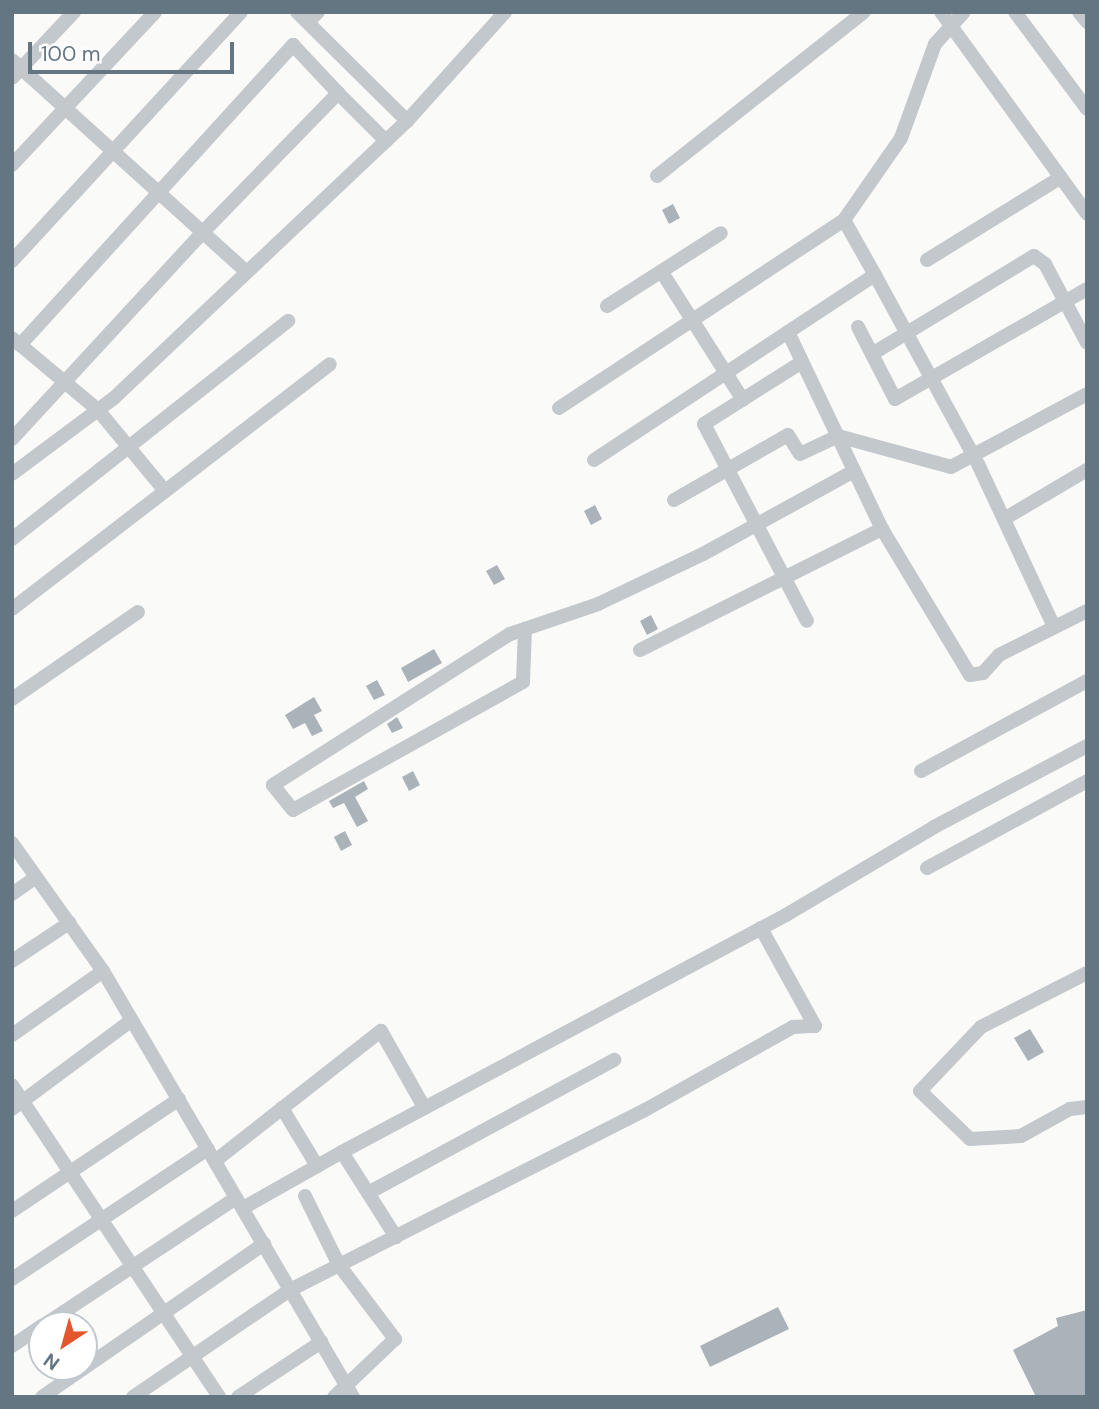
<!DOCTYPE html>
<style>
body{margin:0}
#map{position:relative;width:1099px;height:1409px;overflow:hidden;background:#fafaf8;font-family:"DM Sans",sans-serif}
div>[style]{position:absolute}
.building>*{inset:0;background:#aab3b9}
.street>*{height:14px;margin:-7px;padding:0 7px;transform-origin:7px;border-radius:7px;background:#c3c8cc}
span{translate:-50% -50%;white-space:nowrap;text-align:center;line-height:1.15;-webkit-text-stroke:7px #fff;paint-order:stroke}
.frame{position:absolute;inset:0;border:14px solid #657683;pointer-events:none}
.north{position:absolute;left:28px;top:1311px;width:70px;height:70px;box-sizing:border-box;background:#fff;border:2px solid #c1c8cd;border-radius:50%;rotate:216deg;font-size:19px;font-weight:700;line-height:28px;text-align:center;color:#657683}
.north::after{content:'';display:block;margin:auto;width:24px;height:32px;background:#e4572e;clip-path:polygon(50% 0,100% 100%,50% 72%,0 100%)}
.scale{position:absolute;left:28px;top:42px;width:206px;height:32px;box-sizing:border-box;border:4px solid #657683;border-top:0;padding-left:9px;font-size:21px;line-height:24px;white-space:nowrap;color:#657683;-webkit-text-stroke:5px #fff;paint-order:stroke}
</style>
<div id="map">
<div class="building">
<i style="clip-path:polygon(673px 204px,680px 218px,669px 224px,662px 210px)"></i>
<i style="clip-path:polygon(595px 505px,602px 519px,591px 525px,584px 511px)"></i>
<i style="clip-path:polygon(497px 565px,505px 579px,494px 585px,486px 571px)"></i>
<i style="clip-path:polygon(651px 615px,658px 629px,647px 635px,640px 621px)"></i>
<i style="clip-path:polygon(434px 649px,442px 663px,408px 682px,401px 668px)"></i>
<i style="clip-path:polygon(377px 680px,385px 695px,374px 700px,366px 686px)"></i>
<i style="clip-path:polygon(314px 697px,322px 711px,314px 715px,323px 731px,312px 736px,305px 723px,293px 729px,285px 715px)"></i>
<i style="clip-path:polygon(397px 717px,403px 728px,392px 733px,387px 724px)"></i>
<i style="clip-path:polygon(413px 771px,420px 785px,409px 791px,402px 777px)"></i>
<i style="clip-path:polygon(364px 781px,368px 789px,355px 797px,368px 821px,357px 827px,344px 803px,333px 808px,329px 801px)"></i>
<i style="clip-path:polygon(345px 831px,352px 845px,341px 851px,334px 837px)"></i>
<i style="clip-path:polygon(1030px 1029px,1044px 1052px,1028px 1061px,1014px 1038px)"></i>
<i style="clip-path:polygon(778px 1307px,789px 1329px,710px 1367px,700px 1346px)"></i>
<i style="clip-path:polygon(1087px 1310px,1087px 1397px,1036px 1397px,1013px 1350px,1058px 1326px,1056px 1318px)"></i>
</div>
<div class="street">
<i style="left:297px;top:12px;width:155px;rotate:44.7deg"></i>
<i style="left:941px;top:12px;width:249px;rotate:54.1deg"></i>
<i style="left:1015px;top:12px;width:121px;rotate:53.4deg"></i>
<i style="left:1079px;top:12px;width:13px;rotate:51deg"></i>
<i style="left:308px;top:22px;width:14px;rotate:-45deg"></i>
<i style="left:12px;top:60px;width:316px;rotate:42.1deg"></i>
<i style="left:12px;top:78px;width:91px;rotate:-46.8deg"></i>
<i style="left:12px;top:165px;width:209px;rotate:-46.9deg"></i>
<i style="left:657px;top:176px;width:264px;rotate:-38.4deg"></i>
<i style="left:844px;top:220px;width:100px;rotate:-55.2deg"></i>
<i style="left:901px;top:138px;width:100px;rotate:-70.1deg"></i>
<i style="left:935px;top:44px;width:43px;rotate:-47.8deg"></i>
<i style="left:927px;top:260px;width:156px;rotate:-31.7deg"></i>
<i style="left:12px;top:261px;width:338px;rotate:-47.4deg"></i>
<i style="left:663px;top:274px;width:149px;rotate:57.6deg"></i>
<i style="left:607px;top:306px;width:135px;rotate:-32.6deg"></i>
<i style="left:858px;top:327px;width:81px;rotate:62.8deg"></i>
<i style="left:895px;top:399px;width:221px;rotate:-29.8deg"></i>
<i style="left:788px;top:332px;width:218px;rotate:64.5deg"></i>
<i style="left:882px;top:529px;width:170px;rotate:58.9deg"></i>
<i style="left:970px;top:675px;width:13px;rotate:-9deg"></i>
<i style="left:983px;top:673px;width:24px;rotate:-48deg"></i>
<i style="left:999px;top:655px;width:98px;rotate:-26.6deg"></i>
<i style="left:12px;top:338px;width:112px;rotate:39.9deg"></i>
<i style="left:98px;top:410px;width:105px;rotate:50.4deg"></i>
<i style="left:20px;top:345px;width:406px;rotate:-47.7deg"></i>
<i style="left:293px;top:45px;width:66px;rotate:46.8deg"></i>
<i style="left:872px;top:354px;width:189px;rotate:-31.2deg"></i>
<i style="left:1034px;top:256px;width:14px;rotate:36deg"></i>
<i style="left:1045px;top:264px;width:89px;rotate:62deg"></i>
<i style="left:802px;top:362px;width:116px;rotate:147.7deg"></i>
<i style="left:704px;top:424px;width:222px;rotate:62.4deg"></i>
<i style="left:559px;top:408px;width:341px;rotate:-33.4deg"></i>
<i style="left:844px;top:220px;width:63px;rotate:60.6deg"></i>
<i style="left:12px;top:439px;width:282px;rotate:-47.3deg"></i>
<i style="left:203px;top:232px;width:194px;rotate:-45.8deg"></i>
<i style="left:338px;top:93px;width:68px;rotate:45deg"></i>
<i style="left:594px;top:460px;width:336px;rotate:-33.4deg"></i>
<i style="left:875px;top:275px;width:217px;rotate:61.4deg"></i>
<i style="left:979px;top:466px;width:178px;rotate:65deg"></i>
<i style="left:12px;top:474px;width:127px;rotate:-36.7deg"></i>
<i style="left:114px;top:398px;width:403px;rotate:-43.4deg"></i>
<i style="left:407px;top:121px;width:147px;rotate:-48deg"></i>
<i style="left:674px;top:500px;width:131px;rotate:-29.7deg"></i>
<i style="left:788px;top:435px;width:22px;rotate:58deg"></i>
<i style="left:800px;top:454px;width:42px;rotate:-25.3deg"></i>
<i style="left:838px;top:436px;width:117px;rotate:15.3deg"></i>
<i style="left:951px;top:467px;width:154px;rotate:-28.2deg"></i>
<i style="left:1004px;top:519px;width:96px;rotate:-30.6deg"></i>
<i style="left:12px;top:539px;width:352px;rotate:-38.3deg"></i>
<i style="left:12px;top:609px;width:401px;rotate:-37.6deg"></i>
<i style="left:525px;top:629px;width:53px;rotate:92.2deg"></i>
<i style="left:523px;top:682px;width:263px;rotate:150.9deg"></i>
<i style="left:293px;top:810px;width:32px;rotate:-129deg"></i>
<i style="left:273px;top:785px;width:281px;rotate:-32.5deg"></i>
<i style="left:510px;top:634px;width:93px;rotate:-18.8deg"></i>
<i style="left:598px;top:604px;width:116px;rotate:-25.5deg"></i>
<i style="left:703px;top:554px;width:172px;rotate:-28.8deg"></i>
<i style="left:640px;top:650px;width:271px;rotate:-26.6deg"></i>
<i style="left:12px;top:699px;width:153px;rotate:-34.6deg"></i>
<i style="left:921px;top:771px;width:189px;rotate:-28.5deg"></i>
<i style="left:12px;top:843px;width:157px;rotate:54.6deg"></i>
<i style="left:103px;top:971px;width:494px;rotate:59.6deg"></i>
<i style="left:927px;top:868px;width:182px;rotate:-28.5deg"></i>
<i style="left:12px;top:894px;width:29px;rotate:-35deg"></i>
<i style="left:12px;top:961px;width:69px;rotate:-33.7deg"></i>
<i style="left:1087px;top:973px;width:119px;rotate:153deg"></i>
<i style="left:981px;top:1027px;width:88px;rotate:133.6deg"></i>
<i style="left:920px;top:1091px;width:69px;rotate:43.8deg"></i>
<i style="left:970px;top:1139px;width:51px;rotate:-3.4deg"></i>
<i style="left:1021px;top:1136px;width:56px;rotate:-28.9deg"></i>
<i style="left:1070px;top:1109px;width:17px;rotate:-7deg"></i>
<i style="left:12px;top:1035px;width:111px;rotate:-35.1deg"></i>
<i style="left:12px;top:1085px;width:374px;rotate:56.4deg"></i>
<i style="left:282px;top:1108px;width:68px;rotate:58.9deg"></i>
<i style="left:12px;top:1109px;width:149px;rotate:-36.6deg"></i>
<i style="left:342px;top:1152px;width:503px;rotate:-28.09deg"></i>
<i style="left:786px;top:915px;width:172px;rotate:-30.7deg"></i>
<i style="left:934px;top:827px;width:173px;rotate:-27.9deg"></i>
<i style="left:215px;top:1161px;width:211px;rotate:-38.1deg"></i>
<i style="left:381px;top:1031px;width:87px;rotate:60.5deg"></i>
<i style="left:368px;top:1193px;width:280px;rotate:-28.4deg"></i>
<i style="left:305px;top:1196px;width:77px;rotate:63.8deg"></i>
<i style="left:339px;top:1265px;width:93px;rotate:52.9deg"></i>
<i style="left:395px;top:1339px;width:84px;rotate:136.4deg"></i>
<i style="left:243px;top:1208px;width:114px;rotate:-29.5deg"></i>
<i style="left:342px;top:1152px;width:101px;rotate:57.6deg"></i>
<i style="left:12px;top:1211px;width:201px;rotate:-33.8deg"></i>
<i style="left:12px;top:1279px;width:235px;rotate:-33.6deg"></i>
<i style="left:44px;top:1325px;width:230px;rotate:-33.5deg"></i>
<i style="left:12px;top:1346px;width:36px;rotate:-34deg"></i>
<i style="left:42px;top:1397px;width:270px;rotate:-34.6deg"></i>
<i style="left:133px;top:1397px;width:190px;rotate:-34.3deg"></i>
<i style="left:290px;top:1290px;width:398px;rotate:-26.9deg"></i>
<i style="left:645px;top:1110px;width:170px;rotate:-29.3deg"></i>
<i style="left:793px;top:1027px;width:22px;rotate:-3deg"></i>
<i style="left:815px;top:1026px;width:112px;rotate:-118.9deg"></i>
<i style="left:238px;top:1397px;width:100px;rotate:-33.5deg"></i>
</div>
<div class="frame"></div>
<div class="north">N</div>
<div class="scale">100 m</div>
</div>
